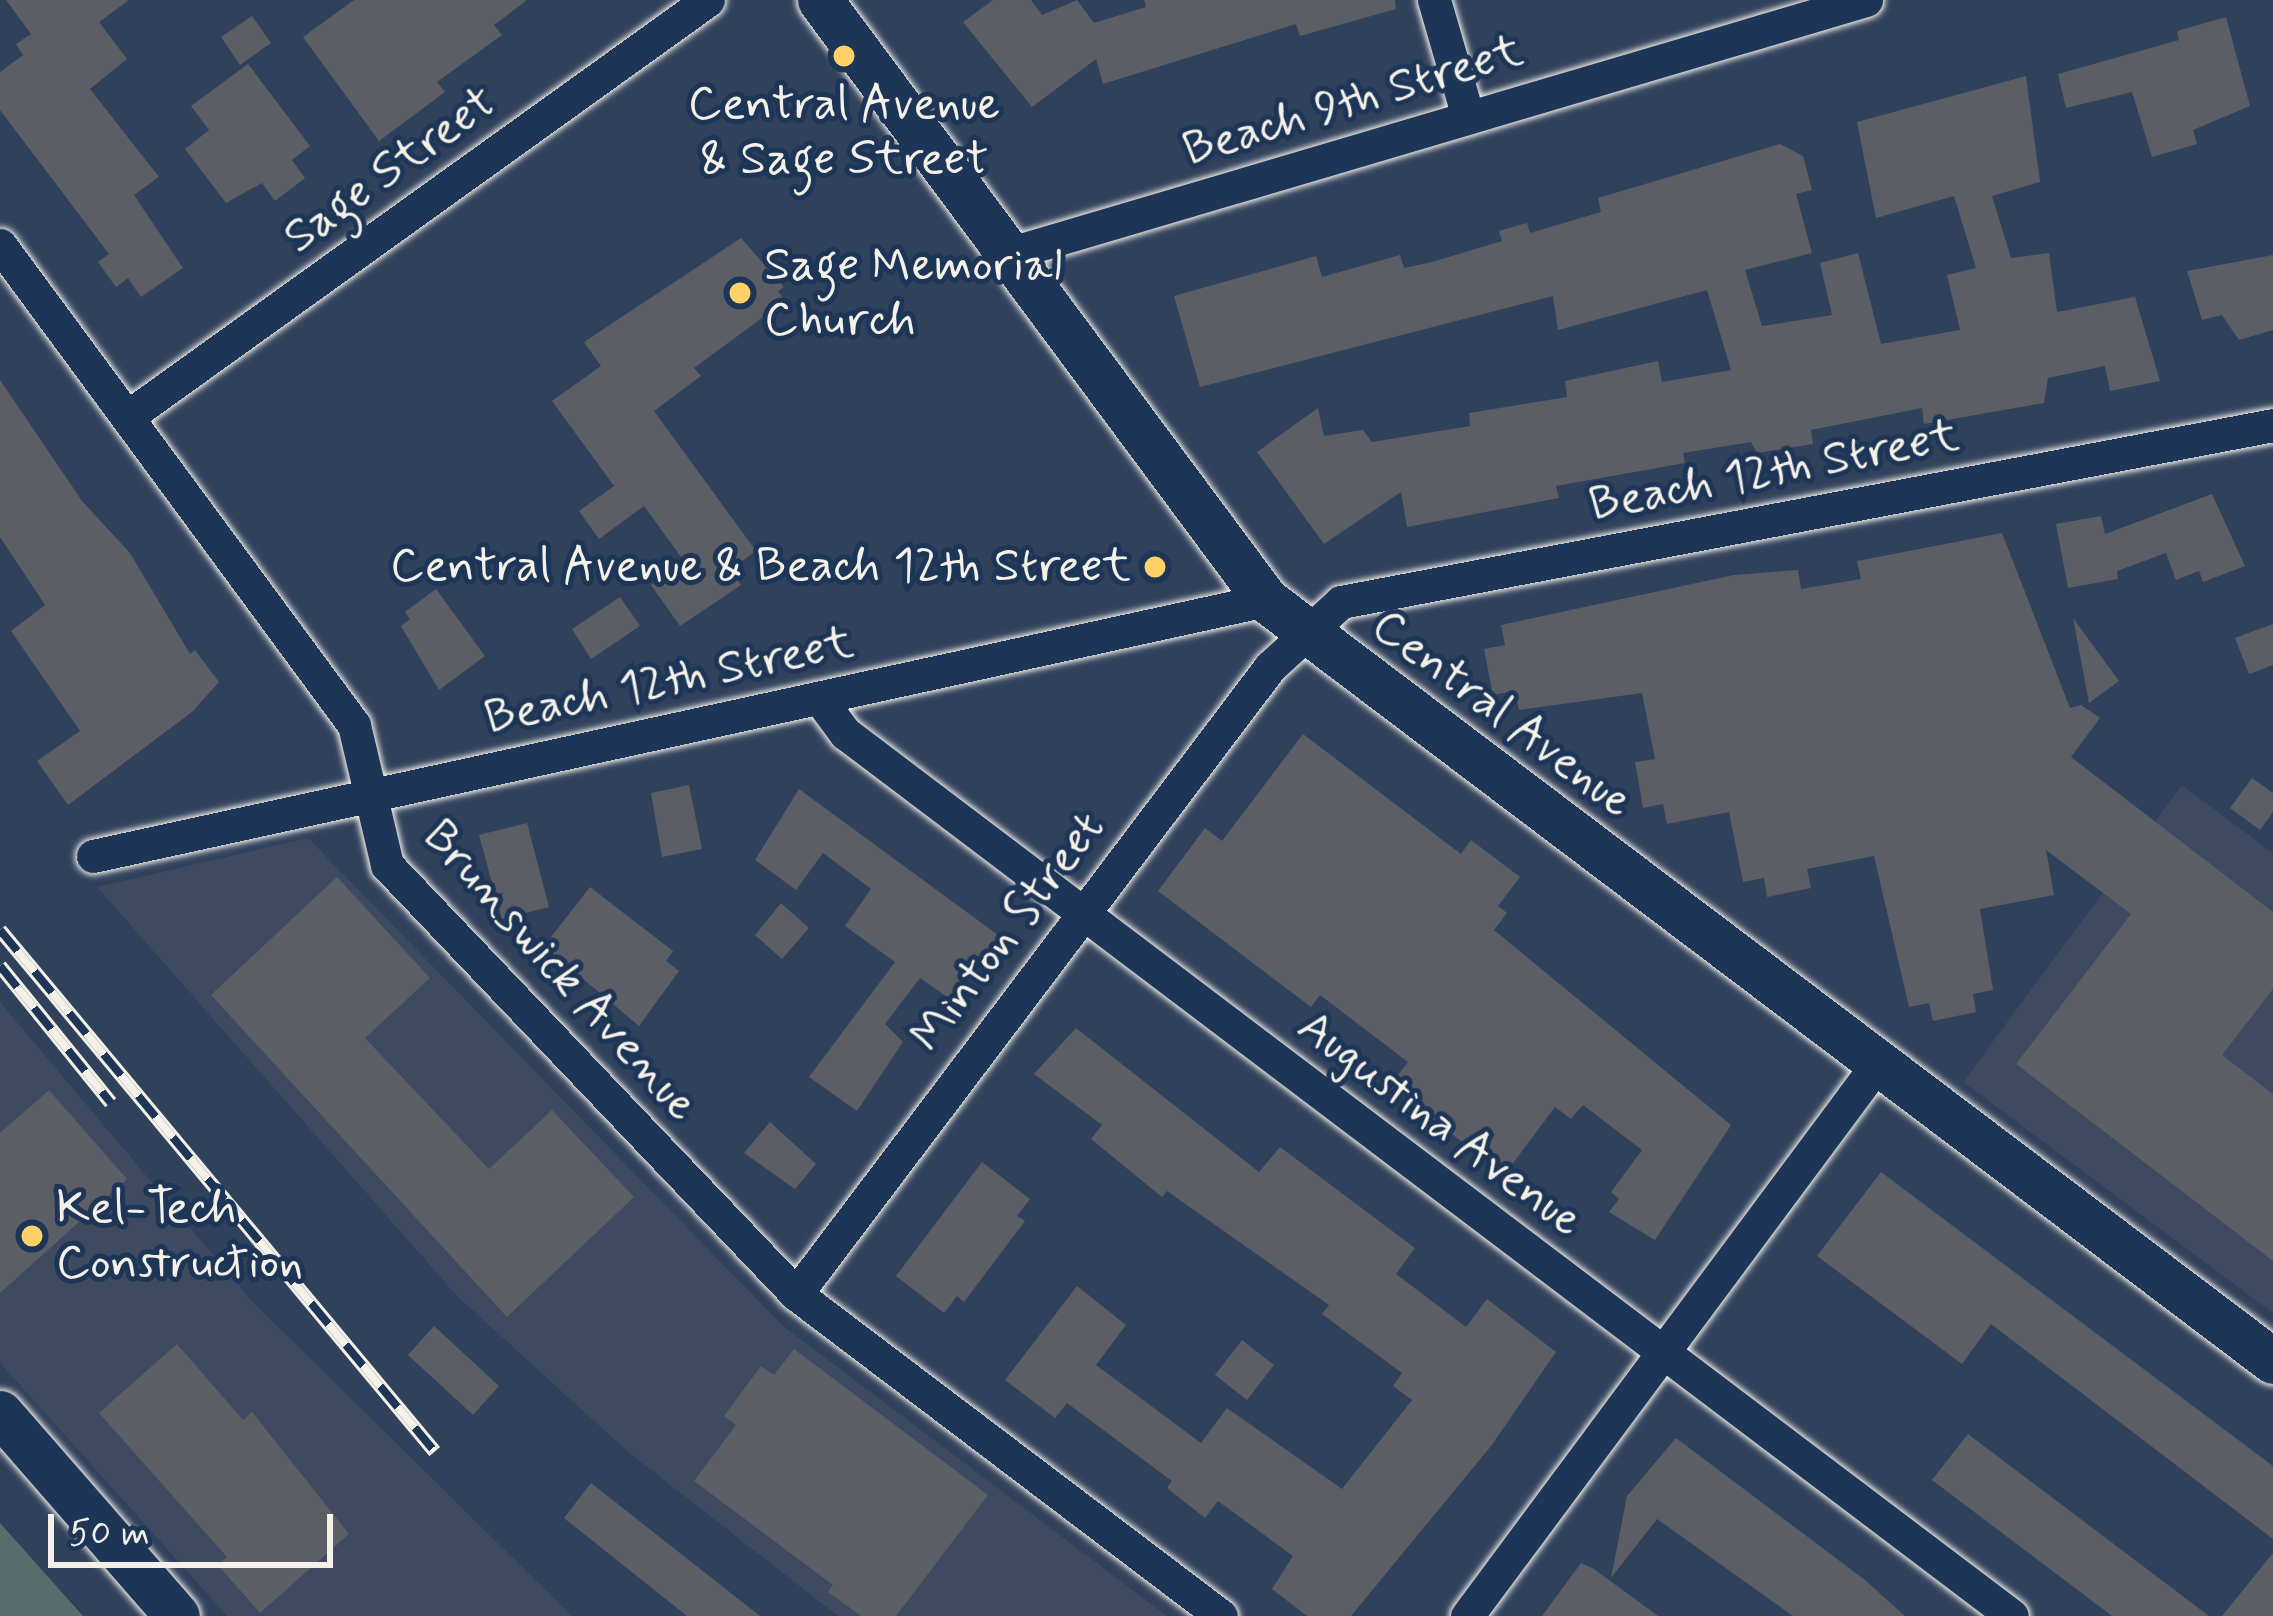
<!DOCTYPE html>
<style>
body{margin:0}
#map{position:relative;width:2273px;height:1616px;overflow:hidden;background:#30415c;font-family:Mynerve,sans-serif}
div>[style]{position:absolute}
.built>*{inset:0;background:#3d4a5f}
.green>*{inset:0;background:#556e6b}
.building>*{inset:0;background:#5c5e66}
.roads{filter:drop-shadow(0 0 3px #f4f1e8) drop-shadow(0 0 3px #f4f1e8)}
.street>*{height:33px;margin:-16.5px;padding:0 16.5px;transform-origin:16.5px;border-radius:16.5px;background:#1d3557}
.secondary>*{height:45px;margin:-22.5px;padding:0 22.5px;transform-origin:22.5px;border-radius:22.5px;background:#1d3557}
.rail>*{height:14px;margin-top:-7px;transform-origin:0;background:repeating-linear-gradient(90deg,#1d3557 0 27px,#f4f1e8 0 54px);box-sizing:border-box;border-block:3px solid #f4f1e8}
.dots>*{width:33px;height:33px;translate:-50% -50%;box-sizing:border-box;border:6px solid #1d3557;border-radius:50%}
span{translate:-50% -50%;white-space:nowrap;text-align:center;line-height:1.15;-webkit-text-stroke:10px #1d3557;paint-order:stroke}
.street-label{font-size:48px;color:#f4f1e8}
.poi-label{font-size:48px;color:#f4f1e8}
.left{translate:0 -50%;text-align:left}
.right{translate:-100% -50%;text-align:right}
.scale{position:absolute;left:48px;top:1514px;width:285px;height:54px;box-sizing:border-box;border:6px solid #f4f1e8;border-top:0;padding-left:15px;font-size:36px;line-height:42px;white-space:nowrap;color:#f4f1e8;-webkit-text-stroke:9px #1d3557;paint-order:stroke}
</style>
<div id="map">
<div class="built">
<i style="clip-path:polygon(2182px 785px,2273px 853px,2273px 1313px,1963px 1082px)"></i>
<i style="clip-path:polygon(308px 838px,783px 1326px,1167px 1616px,838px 1616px,628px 1452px,457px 1296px,97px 887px)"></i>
<i style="clip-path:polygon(0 1002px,250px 1299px,572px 1616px,227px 1616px,0 1363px)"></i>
</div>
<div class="green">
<i style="clip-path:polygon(0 1523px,83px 1616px,0 1616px)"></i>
</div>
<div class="building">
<i style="clip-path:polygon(6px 0,129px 0,99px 22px,127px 59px,90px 89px,159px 177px,134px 195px,183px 268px,141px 297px,128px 278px,116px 287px,98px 262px,109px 254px,0 110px,0 72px,23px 55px,16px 44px,31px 34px)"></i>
<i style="clip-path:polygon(354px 0,527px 0,494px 25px,502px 35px,437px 82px,445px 92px,379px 141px,303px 37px)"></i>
<i style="clip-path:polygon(993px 0,1031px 0,1042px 15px,1077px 0,1094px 23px,1146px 7px,1144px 0,1395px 0,1396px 9px,1300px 36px,1296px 24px,1103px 84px,1096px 59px,1032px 107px,963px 22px)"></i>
<i style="clip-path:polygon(252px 16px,271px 43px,240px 65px,221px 37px)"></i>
<i style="clip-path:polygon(2226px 17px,2250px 106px,2193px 130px,2197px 144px,2152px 157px,2132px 92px,2066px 108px,2058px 74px,2179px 40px,2177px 31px)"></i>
<i style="clip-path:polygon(248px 64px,310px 146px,292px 160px,305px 178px,275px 201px,262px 183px,226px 203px,185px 149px,209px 130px,191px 106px)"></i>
<i style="clip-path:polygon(2026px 76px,2040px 182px,1992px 196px,2011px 258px,2049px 253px,2057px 312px,2135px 297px,2160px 381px,2110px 391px,2105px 366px,2048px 378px,2044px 403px,1924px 424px,1922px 408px,1811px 430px,1813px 444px,1757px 453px,1751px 442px,1683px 453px,1685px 463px,1556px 486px,1559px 498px,1407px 527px,1401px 492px,1324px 544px,1257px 452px,1318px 408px,1324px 436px,1363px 430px,1372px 442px,1470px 426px,1469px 413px,1567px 397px,1565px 381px,1658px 361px,1662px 382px,1731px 370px,1707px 290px,1558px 330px,1553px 296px,1200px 387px,1174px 296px,1316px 256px,1322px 277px,1400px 255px,1404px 268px,1432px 262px,1502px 241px,1499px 231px,1527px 223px,1530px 233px,1601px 212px,1598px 198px,1780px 144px,1803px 156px,1812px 190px,1796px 194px,1812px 253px,1745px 270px,1762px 326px,1832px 315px,1820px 263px,1858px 253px,1881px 344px,1960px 330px,1947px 275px,1976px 268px,1954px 196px,1876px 218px,1857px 122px)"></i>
<i style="clip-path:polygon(741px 238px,784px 287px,778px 291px,785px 301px,694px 368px,701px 376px,654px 411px,756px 551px,730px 570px,741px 585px,680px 626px,651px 585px,684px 561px,644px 506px,599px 539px,579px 511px,614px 486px,552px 401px,601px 366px,584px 342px)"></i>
<i style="clip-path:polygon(2273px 255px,2273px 330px,2239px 340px,2222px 315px,2202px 320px,2187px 271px)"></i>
<i style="clip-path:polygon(0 380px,82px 501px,130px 553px,190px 654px,195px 650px,219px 682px,192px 712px,68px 805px,37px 761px,80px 731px,11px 631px,45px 605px,0 537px)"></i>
<i style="clip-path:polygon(2212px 494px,2245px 566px,2203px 582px,2199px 571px,2176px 580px,2166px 553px,2117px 571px,2118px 579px,2068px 588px,2056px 524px,2101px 516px,2105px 534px)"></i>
<i style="clip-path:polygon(2002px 533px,2070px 708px,2081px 705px,2100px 718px,2071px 757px,2273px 912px,2273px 989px,2222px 1055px,2273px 1094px,2273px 1261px,2016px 1064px,2131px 914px,2046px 850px,2054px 895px,1980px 909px,1993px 990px,1973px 994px,1976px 1012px,1933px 1021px,1929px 1003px,1909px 1007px,1874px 856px,1807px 869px,1811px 888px,1767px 897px,1764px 878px,1743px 882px,1729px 812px,1667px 824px,1663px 804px,1643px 808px,1635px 762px,1655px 759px,1642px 693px,1519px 710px,1515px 691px,1493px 695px,1484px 649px,1505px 645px,1501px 625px,1734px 575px,1798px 570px,1801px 589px,1861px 579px,1857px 561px)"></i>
<i style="clip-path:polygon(436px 589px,485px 656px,439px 690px,401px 626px,410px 619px,405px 612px)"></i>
<i style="clip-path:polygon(620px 597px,640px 626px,591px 659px,572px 629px)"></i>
<i style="clip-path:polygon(2073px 618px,2119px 681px,2089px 703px)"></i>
<i style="clip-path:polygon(2273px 624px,2273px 665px,2249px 674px,2235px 638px)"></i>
<i style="clip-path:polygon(1303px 734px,1461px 854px,1471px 840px,1520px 877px,1498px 906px,1507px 913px,1494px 930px,1731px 1125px,1655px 1240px,1609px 1212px,1619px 1199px,1611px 1192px,1642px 1150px,1583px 1105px,1571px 1119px,1555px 1107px,1505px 1174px,1389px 1087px,1408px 1062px,1320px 995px,1311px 1007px,1158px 891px,1205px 828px,1222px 841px)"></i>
<i style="clip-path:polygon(2252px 778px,2273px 793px,2273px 812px,2260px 830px,2230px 808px)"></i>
<i style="clip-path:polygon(689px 785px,702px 849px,662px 857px,651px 793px)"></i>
<i style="clip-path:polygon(799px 789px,1002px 938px,950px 999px,920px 978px,885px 1024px,903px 1042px,857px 1111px,809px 1077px,895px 962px,845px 926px,871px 889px,823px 853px,796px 890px,755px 860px)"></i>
<i style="clip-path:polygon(527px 823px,549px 907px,502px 919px,479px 835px)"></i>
<i style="clip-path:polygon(337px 877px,430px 978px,365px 1038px,489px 1169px,552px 1110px,634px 1197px,507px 1317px,211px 995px)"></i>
<i style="clip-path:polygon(590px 887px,673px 951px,666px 961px,679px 971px,639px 1026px,544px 946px)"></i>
<i style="clip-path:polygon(781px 903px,809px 928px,782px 959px,755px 935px)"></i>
<i style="clip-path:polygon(1076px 1028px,1259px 1172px,1280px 1147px,1415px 1248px,1396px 1274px,1466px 1327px,1487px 1299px,1556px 1352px,1491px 1446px,1351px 1616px,1307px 1616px,1272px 1589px,1293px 1556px,1218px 1501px,1205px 1518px,1167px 1488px,1172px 1481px,1067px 1403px,1055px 1418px,1005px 1380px,1077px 1286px,1126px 1325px,1096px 1365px,1201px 1443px,1227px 1408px,1342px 1489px,1412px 1400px,1393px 1386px,1402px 1373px,1322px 1314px,1329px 1305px,1167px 1191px,1162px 1197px,1091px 1139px,1102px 1125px,1034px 1074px)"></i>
<i style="clip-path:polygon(49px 1090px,127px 1179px,0 1293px,0 1133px)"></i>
<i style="clip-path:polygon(770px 1122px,816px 1164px,795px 1189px,744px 1153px)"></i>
<i style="clip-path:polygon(982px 1162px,1030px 1199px,1017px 1216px,1025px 1221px,964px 1302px,957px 1296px,944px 1313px,896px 1276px)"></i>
<i style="clip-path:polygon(1881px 1172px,2273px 1466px,2273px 1539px,1991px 1324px,1962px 1364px,1817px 1256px)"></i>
<i style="clip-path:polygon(434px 1326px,499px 1386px,473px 1415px,408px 1355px)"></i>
<i style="clip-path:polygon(1242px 1340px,1274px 1365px,1247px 1400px,1215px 1375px)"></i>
<i style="clip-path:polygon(177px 1344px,243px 1420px,252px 1412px,349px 1534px,260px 1613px,218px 1565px,227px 1557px,99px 1413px)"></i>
<i style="clip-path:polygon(794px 1349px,988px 1495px,896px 1616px,861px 1616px,828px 1592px,833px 1585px,694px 1481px,736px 1425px,724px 1416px,761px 1366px,774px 1375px)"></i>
<i style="clip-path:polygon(1968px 1434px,2168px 1585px,2209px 1616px,2112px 1616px,1932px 1480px)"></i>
<i style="clip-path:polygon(1676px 1438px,1865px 1580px,1905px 1616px,1793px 1616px,1657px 1519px,1611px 1578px,1627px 1496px)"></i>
<i style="clip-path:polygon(591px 1483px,760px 1616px,687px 1616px,564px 1518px)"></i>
<i style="clip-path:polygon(2273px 1553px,2273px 1616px,2222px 1616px)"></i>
<i style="clip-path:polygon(1581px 1563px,1594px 1569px,1658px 1616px,1542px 1616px)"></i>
</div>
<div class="roads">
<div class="street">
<i style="left:1434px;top:0;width:122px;rotate:73.8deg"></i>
<i style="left:0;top:245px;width:596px;rotate:53.59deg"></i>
<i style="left:354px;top:725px;width:144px;rotate:76.7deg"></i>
<i style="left:387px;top:865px;width:593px;rotate:46.37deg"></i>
<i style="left:796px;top:1294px;width:533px;rotate:37.15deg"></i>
<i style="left:1004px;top:255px;width:899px;rotate:-16.48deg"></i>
<i style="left:127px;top:417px;width:715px;rotate:-35.67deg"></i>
<i style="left:819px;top:698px;width:44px;rotate:53.4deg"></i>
<i style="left:845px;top:733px;width:1463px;rotate:37.11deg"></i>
<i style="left:93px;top:856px;width:1201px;rotate:-12.31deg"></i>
<i style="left:796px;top:1294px;width:786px;rotate:-52.91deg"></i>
<i style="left:1270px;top:667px;width:96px;rotate:-42.5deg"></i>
<i style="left:1341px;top:602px;width:949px;rotate:-10.75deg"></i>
<i style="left:1467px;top:1616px;width:689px;rotate:-53.38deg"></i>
</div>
<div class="secondary">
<i style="left:820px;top:0;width:748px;rotate:53.38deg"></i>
<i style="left:1266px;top:600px;width:1262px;rotate:37.08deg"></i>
<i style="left:0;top:1413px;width:269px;rotate:48.9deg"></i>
</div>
</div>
<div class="rail">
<i style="left:0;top:930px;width:679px;rotate:50.19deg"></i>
<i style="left:0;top:966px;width:176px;rotate:51deg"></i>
</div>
<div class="dots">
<i style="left:844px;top:56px;background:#ffd166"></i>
<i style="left:740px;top:293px;background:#ffd166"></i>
<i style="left:1155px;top:567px;background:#ffd166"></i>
<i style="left:32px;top:1236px;background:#ffd166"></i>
</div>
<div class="street-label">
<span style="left:1353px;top:101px;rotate:-17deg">Beach 9th Street</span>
<span style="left:390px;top:170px;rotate:-36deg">Sage Street</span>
<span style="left:1774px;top:471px;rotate:-11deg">Beach 12th Street</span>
<span style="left:669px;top:681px;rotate:-12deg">Beach 12th Street</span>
<span style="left:1502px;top:714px;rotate:37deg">Central Avenue</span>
<span style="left:1008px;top:932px;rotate:-53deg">Minton Street</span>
<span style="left:560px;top:971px;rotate:48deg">Brunswick Avenue</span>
<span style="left:1440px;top:1124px;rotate:37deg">Augustina Avenue</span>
</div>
<div class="poi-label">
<span style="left:844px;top:132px">Central Avenue<br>&amp; Sage Street</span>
<span class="left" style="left:764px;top:293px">Sage Memorial<br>Church</span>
<span class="right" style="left:1131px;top:567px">Central Avenue &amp; Beach 12th Street</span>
<span class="left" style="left:56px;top:1236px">Kel-Tech<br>Construction</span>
</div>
<div class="scale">50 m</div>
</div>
